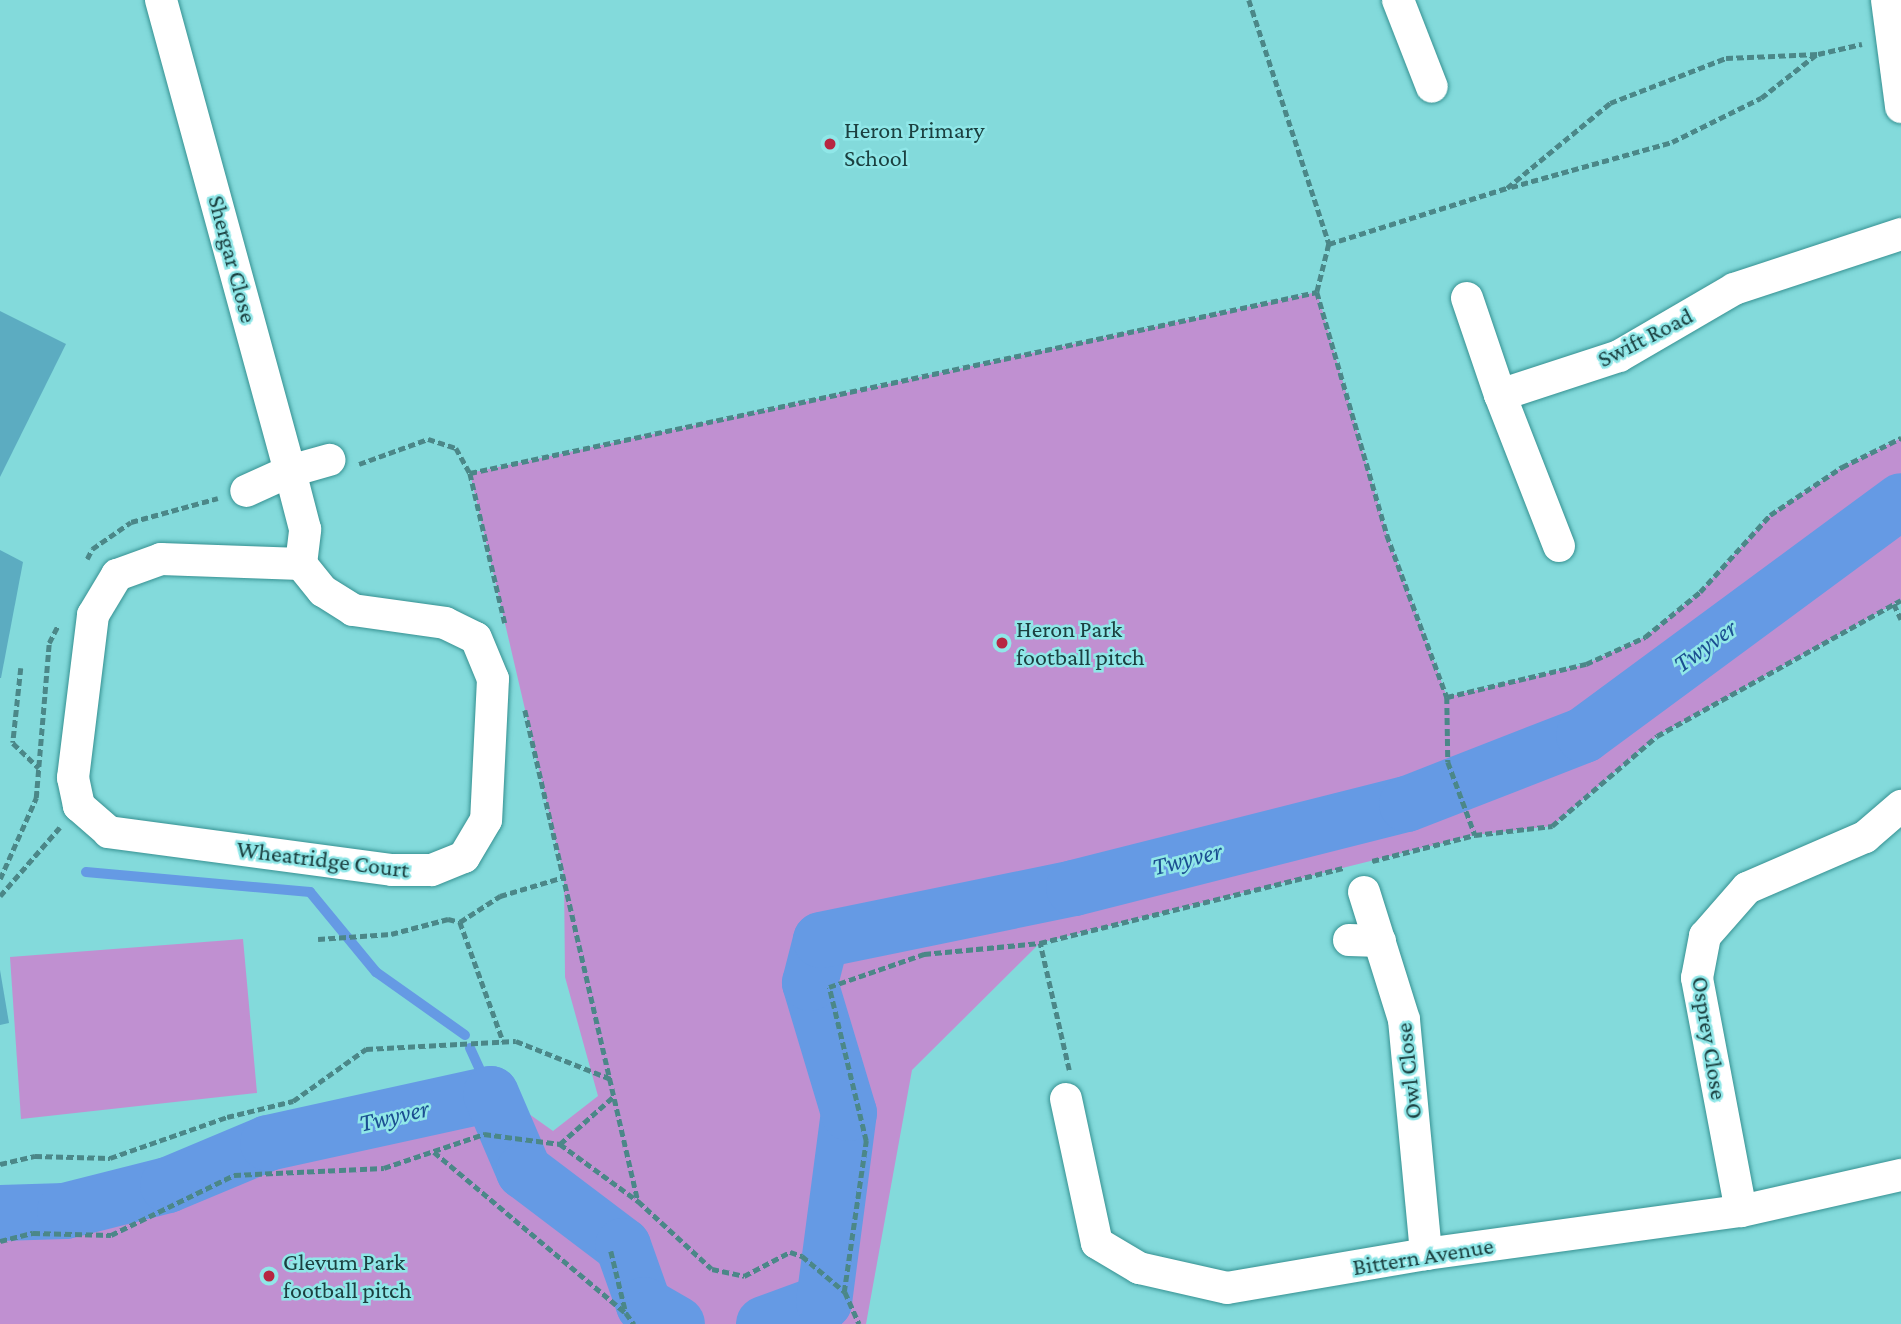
<!DOCTYPE html>
<style>
body{margin:0}
#map{position:relative;width:1901px;height:1324px;overflow:hidden;background:#83dadb;font-family:"Crimson Pro",serif}
div>[style]{position:absolute}
.green>*{inset:0;background:#c090d1}
.stream>*{height:10px;margin:-5px;padding:0 5px;transform-origin:5px;border-radius:5px;background:#659ae4}
.river>*{height:56px;margin:-28px;padding:0 28px;transform-origin:28px;border-radius:28px;background:#659ae4}
.building>*{inset:0;background:#5cacc1}
.path>*{height:4.5px;margin-top:-2.25px;transform-origin:0;background:repeating-linear-gradient(90deg,#4b8788 0 7px,transparent 0 10.5px)}
.roads{filter:drop-shadow(0 0 2px #369192) drop-shadow(0 0 2px #369192)}
.street>*{height:32px;margin:-16px;padding:0 16px;transform-origin:16px;border-radius:16px;background:#fff}
.dots>*{width:19px;height:19px;translate:-50% -50%;box-sizing:border-box;border:4px solid #90e7e8;border-radius:50%}
span{translate:-50% -50%;white-space:nowrap;text-align:center;line-height:1.15;-webkit-text-stroke:5px #90e7e8;paint-order:stroke}
.poi-label{font-size:24px;color:#1b4040}
.left{translate:0 -50%;text-align:left}
.street-label{font-size:24px;color:#1b4040}
.water-label{font-size:26px;color:#1b4e91;font-style:italic}
</style>
<div id="map">
<div class="green">
<i style="clip-path:polygon(1317px 292px,1387px 535px,1447px 697px,1586px 664px,1645px 637px,1700px 592px,1770px 515px,1842px 467px,1901px 438px,1901px 600px,1657px 736px,1552px 826px,1475px 835px,1040px 943px,912px 1070px,866px 1324px,0 1324px,0 1213px,65px 1211px,168px 1185px,268px 1143px,387px 1114px,484px 1082px,553px 1131px,598px 1096px,565px 977px,564px 877px,470px 473px)"></i>
<i style="clip-path:polygon(243px 939px,257px 1093px,21px 1119px,10px 957px)"></i>
</div>
<div class="stream">
<i style="left:86px;top:872px;width:225px;rotate:5.1deg"></i>
<i style="left:310px;top:892px;width:104px;rotate:50.5deg"></i>
<i style="left:376px;top:972px;width:109px;rotate:35.3deg"></i>
<i style="left:470px;top:1048px;width:51px;rotate:65.5deg"></i>
</div>
<div class="river">
<i style="left:0;top:1213px;width:65px;rotate:-1.8deg"></i>
<i style="left:65px;top:1211px;width:106px;rotate:-14.2deg"></i>
<i style="left:168px;top:1185px;width:108px;rotate:-22.8deg"></i>
<i style="left:268px;top:1143px;width:228px;rotate:-12.4deg"></i>
<i style="left:491px;top:1094px;width:84px;rotate:66.8deg"></i>
<i style="left:524px;top:1171px;width:124px;rotate:37.1deg"></i>
<i style="left:623px;top:1246px;width:63px;rotate:70.4deg"></i>
<i style="left:644px;top:1305px;width:38px;rotate:30deg"></i>
<i style="left:764px;top:1324px;width:64px;rotate:-20.1deg"></i>
<i style="left:824px;top:1302px;width:191px;rotate:-82.5deg"></i>
<i style="left:849px;top:1113px;width:136px;rotate:-106.7deg"></i>
<i style="left:810px;top:983px;width:44px;rotate:-75.7deg"></i>
<i style="left:821px;top:940px;width:258px;rotate:-11.6deg"></i>
<i style="left:1074px;top:888px;width:343px;rotate:-14.2deg"></i>
<i style="left:1407px;top:804px;width:190px;rotate:-21.3deg"></i>
<i style="left:1584px;top:735px;width:394px;rotate:-36.4deg"></i>
</div>
<div class="building">
<i style="clip-path:polygon(0 311px,66px 344px,0 477px)"></i>
<i style="clip-path:polygon(0 550px,23px 562px,1px 678px,0 678px)"></i>
<i style="clip-path:polygon(0 970px,9px 1023px,0 1025px)"></i>
</div>
<div class="path">
<i style="left:1249px;top:0;width:257px;rotate:71.8deg"></i>
<i style="left:1329px;top:244px;width:49px;rotate:104deg"></i>
<i style="left:1317px;top:292px;width:253px;rotate:73.9deg"></i>
<i style="left:1387px;top:535px;width:173px;rotate:69.7deg"></i>
<i style="left:1447px;top:697px;width:65px;rotate:89.1deg"></i>
<i style="left:1448px;top:762px;width:78px;rotate:69.7deg"></i>
<i style="left:1511px;top:187px;width:167px;rotate:-15.6deg"></i>
<i style="left:1672px;top:142px;width:99px;rotate:-26.3deg"></i>
<i style="left:1761px;top:98px;width:71px;rotate:-38.2deg"></i>
<i style="left:1329px;top:244px;width:187px;rotate:-17.5deg"></i>
<i style="left:1507px;top:188px;width:134px;rotate:-39.5deg"></i>
<i style="left:1610px;top:103px;width:124px;rotate:-21.2deg"></i>
<i style="left:1726px;top:58px;width:92px;rotate:-2.5deg"></i>
<i style="left:1818px;top:54px;width:45px;rotate:-12.8deg"></i>
<i style="left:359px;top:464px;width:73px;rotate:-19.9deg"></i>
<i style="left:428px;top:439px;width:29px;rotate:18deg"></i>
<i style="left:456px;top:448px;width:29px;rotate:61deg"></i>
<i style="left:470px;top:473px;width:154px;rotate:76.9deg"></i>
<i style="left:470px;top:473px;width:866px;rotate:-12.06deg"></i>
<i style="left:87px;top:559px;width:11px;rotate:-63deg"></i>
<i style="left:92px;top:549px;width:47px;rotate:-34.7deg"></i>
<i style="left:131px;top:522px;width:90px;rotate:-15.4deg"></i>
<i style="left:1894px;top:604px;width:17px;rotate:65deg"></i>
<i style="left:21px;top:668px;width:75px;rotate:96.1deg"></i>
<i style="left:13px;top:743px;width:36px;rotate:44deg"></i>
<i style="left:1447px;top:697px;width:143px;rotate:-13.4deg"></i>
<i style="left:1586px;top:664px;width:65px;rotate:-24.6deg"></i>
<i style="left:1645px;top:637px;width:71px;rotate:-39.3deg"></i>
<i style="left:1700px;top:592px;width:104px;rotate:-47.7deg"></i>
<i style="left:1770px;top:515px;width:87px;rotate:-33.7deg"></i>
<i style="left:1842px;top:467px;width:66px;rotate:-26.2deg"></i>
<i style="left:525px;top:710px;width:504px;rotate:77.04deg"></i>
<i style="left:1372px;top:861px;width:106px;rotate:-14.2deg"></i>
<i style="left:1475px;top:835px;width:78px;rotate:-6.7deg"></i>
<i style="left:1552px;top:826px;width:138px;rotate:-40.6deg"></i>
<i style="left:1657px;top:736px;width:279px;rotate:-29.1deg"></i>
<i style="left:0;top:879px;width:89px;rotate:-66deg"></i>
<i style="left:36px;top:798px;width:156px;rotate:-85.2deg"></i>
<i style="left:49px;top:643px;width:20px;rotate:-63deg"></i>
<i style="left:0;top:896px;width:91px;rotate:-49deg"></i>
<i style="left:460px;top:922px;width:127px;rotate:70.1deg"></i>
<i style="left:318px;top:939px;width:73px;rotate:-3.9deg"></i>
<i style="left:391px;top:934px;width:59px;rotate:-14.7deg"></i>
<i style="left:448px;top:919px;width:12px;rotate:14deg"></i>
<i style="left:460px;top:922px;width:48px;rotate:-33deg"></i>
<i style="left:500px;top:896px;width:67px;rotate:-16.5deg"></i>
<i style="left:1069px;top:1070px;width:130px;rotate:-102.9deg"></i>
<i style="left:1040px;top:943px;width:312px;rotate:-13.9deg"></i>
<i style="left:560px;top:1144px;width:72px;rotate:-41.6deg"></i>
<i style="left:434px;top:1152px;width:251px;rotate:40deg"></i>
<i style="left:0;top:1164px;width:36px;rotate:-13deg"></i>
<i style="left:35px;top:1156px;width:75px;rotate:1.5deg"></i>
<i style="left:110px;top:1158px;width:124px;rotate:-19.3deg"></i>
<i style="left:227px;top:1117px;width:68px;rotate:-13.6deg"></i>
<i style="left:293px;top:1101px;width:90px;rotate:-35.5deg"></i>
<i style="left:366px;top:1049px;width:150px;rotate:-3.1deg"></i>
<i style="left:516px;top:1041px;width:102px;rotate:21.8deg"></i>
<i style="left:0;top:1241px;width:34px;rotate:-14deg"></i>
<i style="left:33px;top:1233px;width:78px;rotate:1.5deg"></i>
<i style="left:111px;top:1235px;width:137px;rotate:-26deg"></i>
<i style="left:234px;top:1175px;width:150px;rotate:-2.7deg"></i>
<i style="left:384px;top:1168px;width:106px;rotate:-18.8deg"></i>
<i style="left:484px;top:1134px;width:77px;rotate:7.5deg"></i>
<i style="left:560px;top:1144px;width:97px;rotate:36.2deg"></i>
<i style="left:638px;top:1201px;width:100px;rotate:42.6deg"></i>
<i style="left:712px;top:1269px;width:33px;rotate:12deg"></i>
<i style="left:744px;top:1276px;width:52px;rotate:-27.6deg"></i>
<i style="left:790px;top:1252px;width:13px;rotate:18deg"></i>
<i style="left:802px;top:1256px;width:56px;rotate:39.9deg"></i>
<i style="left:845px;top:1292px;width:35px;rotate:66deg"></i>
<i style="left:611px;top:1251px;width:64px;rotate:76.4deg"></i>
<i style="left:626px;top:1313px;width:14px;rotate:54deg"></i>
<i style="left:844px;top:1292px;width:153px;rotate:-81.7deg"></i>
<i style="left:866px;top:1141px;width:158px;rotate:-103.5deg"></i>
<i style="left:829px;top:987px;width:101px;rotate:-19.2deg"></i>
<i style="left:924px;top:954px;width:117px;rotate:-5.4deg"></i>
</div>
<div class="roads">
<div class="street">
<i style="left:161px;top:0;width:488px;rotate:74.7deg"></i>
<i style="left:290px;top:471px;width:48px;rotate:155.6deg"></i>
<i style="left:1398px;top:0;width:93px;rotate:68.7deg"></i>
<i style="left:1887px;top:0;width:108px;rotate:82.5deg"></i>
<i style="left:1467px;top:298px;width:102px;rotate:71.2deg"></i>
<i style="left:1559px;top:546px;width:162px;rotate:-111.3deg"></i>
<i style="left:1500px;top:395px;width:125px;rotate:-18.1deg"></i>
<i style="left:1619px;top:356px;width:133px;rotate:-30.2deg"></i>
<i style="left:1734px;top:289px;width:176px;rotate:-18.2deg"></i>
<i style="left:161px;top:559px;width:140px;rotate:2deg"></i>
<i style="left:301px;top:564px;width:35px;rotate:51deg"></i>
<i style="left:323px;top:591px;width:36px;rotate:32deg"></i>
<i style="left:353px;top:610px;width:93px;rotate:8deg"></i>
<i style="left:445px;top:623px;width:34px;rotate:26deg"></i>
<i style="left:476px;top:638px;width:44px;rotate:67.5deg"></i>
<i style="left:493px;top:679px;width:141px;rotate:92.8deg"></i>
<i style="left:486px;top:820px;width:43px;rotate:120.7deg"></i>
<i style="left:464px;top:857px;width:35px;rotate:158deg"></i>
<i style="left:431px;top:870px;width:39px;rotate:180deg"></i>
<i style="left:392px;top:870px;width:286px;rotate:-172.4deg"></i>
<i style="left:109px;top:832px;width:40px;rotate:-139deg"></i>
<i style="left:79px;top:806px;width:29px;rotate:-102deg"></i>
<i style="left:73px;top:778px;width:164px;rotate:-83deg"></i>
<i style="left:93px;top:615px;width:47px;rotate:-59deg"></i>
<i style="left:117px;top:575px;width:47px;rotate:-20deg"></i>
<i style="left:301px;top:564px;width:35px;rotate:-83deg"></i>
<i style="left:305px;top:529px;width:60px;rotate:-104.5deg"></i>
<i style="left:290px;top:471px;width:41px;rotate:-15.8deg"></i>
<i style="left:1364px;top:892px;width:134px;rotate:72.6deg"></i>
<i style="left:1404px;top:1020px;width:235px;rotate:84.6deg"></i>
<i style="left:1349px;top:940px;width:31px;rotate:2deg"></i>
<i style="left:1066px;top:1099px;width:147px;rotate:77.9deg"></i>
<i style="left:1097px;top:1243px;width:49px;rotate:30.8deg"></i>
<i style="left:1139px;top:1268px;width:90px;rotate:12.8deg"></i>
<i style="left:1227px;top:1288px;width:202px;rotate:-9.7deg"></i>
<i style="left:1426px;top:1254px;width:318px;rotate:-7.8deg"></i>
<i style="left:1741px;top:1211px;width:164px;rotate:-12.7deg"></i>
<i style="left:1741px;top:1211px;width:237px;rotate:-100.7deg"></i>
<i style="left:1697px;top:978px;width:43px;rotate:-79.2deg"></i>
<i style="left:1705px;top:936px;width:64px;rotate:-48.8deg"></i>
<i style="left:1747px;top:888px;width:129px;rotate:-23.4deg"></i>
<i style="left:1865px;top:837px;width:48px;rotate:-40.7deg"></i>
</div>
</div>
<div class="dots">
<i style="left:830px;top:144px;background:#b72641"></i>
<i style="left:1002px;top:643px;background:#b72641"></i>
<i style="left:269px;top:1276px;background:#b72641"></i>
</div>
<div class="poi-label">
<span class="left" style="left:844px;top:144px">Heron Primary<br>School</span>
<span class="left" style="left:1016px;top:643px">Heron Park<br>football pitch</span>
<span class="left" style="left:283px;top:1276px">Glevum Park<br>football pitch</span>
</div>
<div class="street-label">
<span style="left:233px;top:259px;rotate:75deg">Shergar Close</span>
<span style="left:1645px;top:337px;rotate:-27deg">Swift Road</span>
<span style="left:323px;top:859px;rotate:7deg">Wheatridge Court</span>
<span style="left:1710px;top:1038px;rotate:81deg">Osprey Close</span>
<span style="left:1408px;top:1071px;rotate:-96deg">Owl Close</span>
<span style="left:1423px;top:1256px;rotate:-9deg">Bittern Avenue</span>
</div>
<div class="water-label">
<span style="left:1705px;top:646px;rotate:-36deg">Twyver</span>
<span style="left:1187px;top:859px;rotate:-14deg">Twyver</span>
<span style="left:394px;top:1116px;rotate:-13deg">Twyver</span>
</div>
</div>
